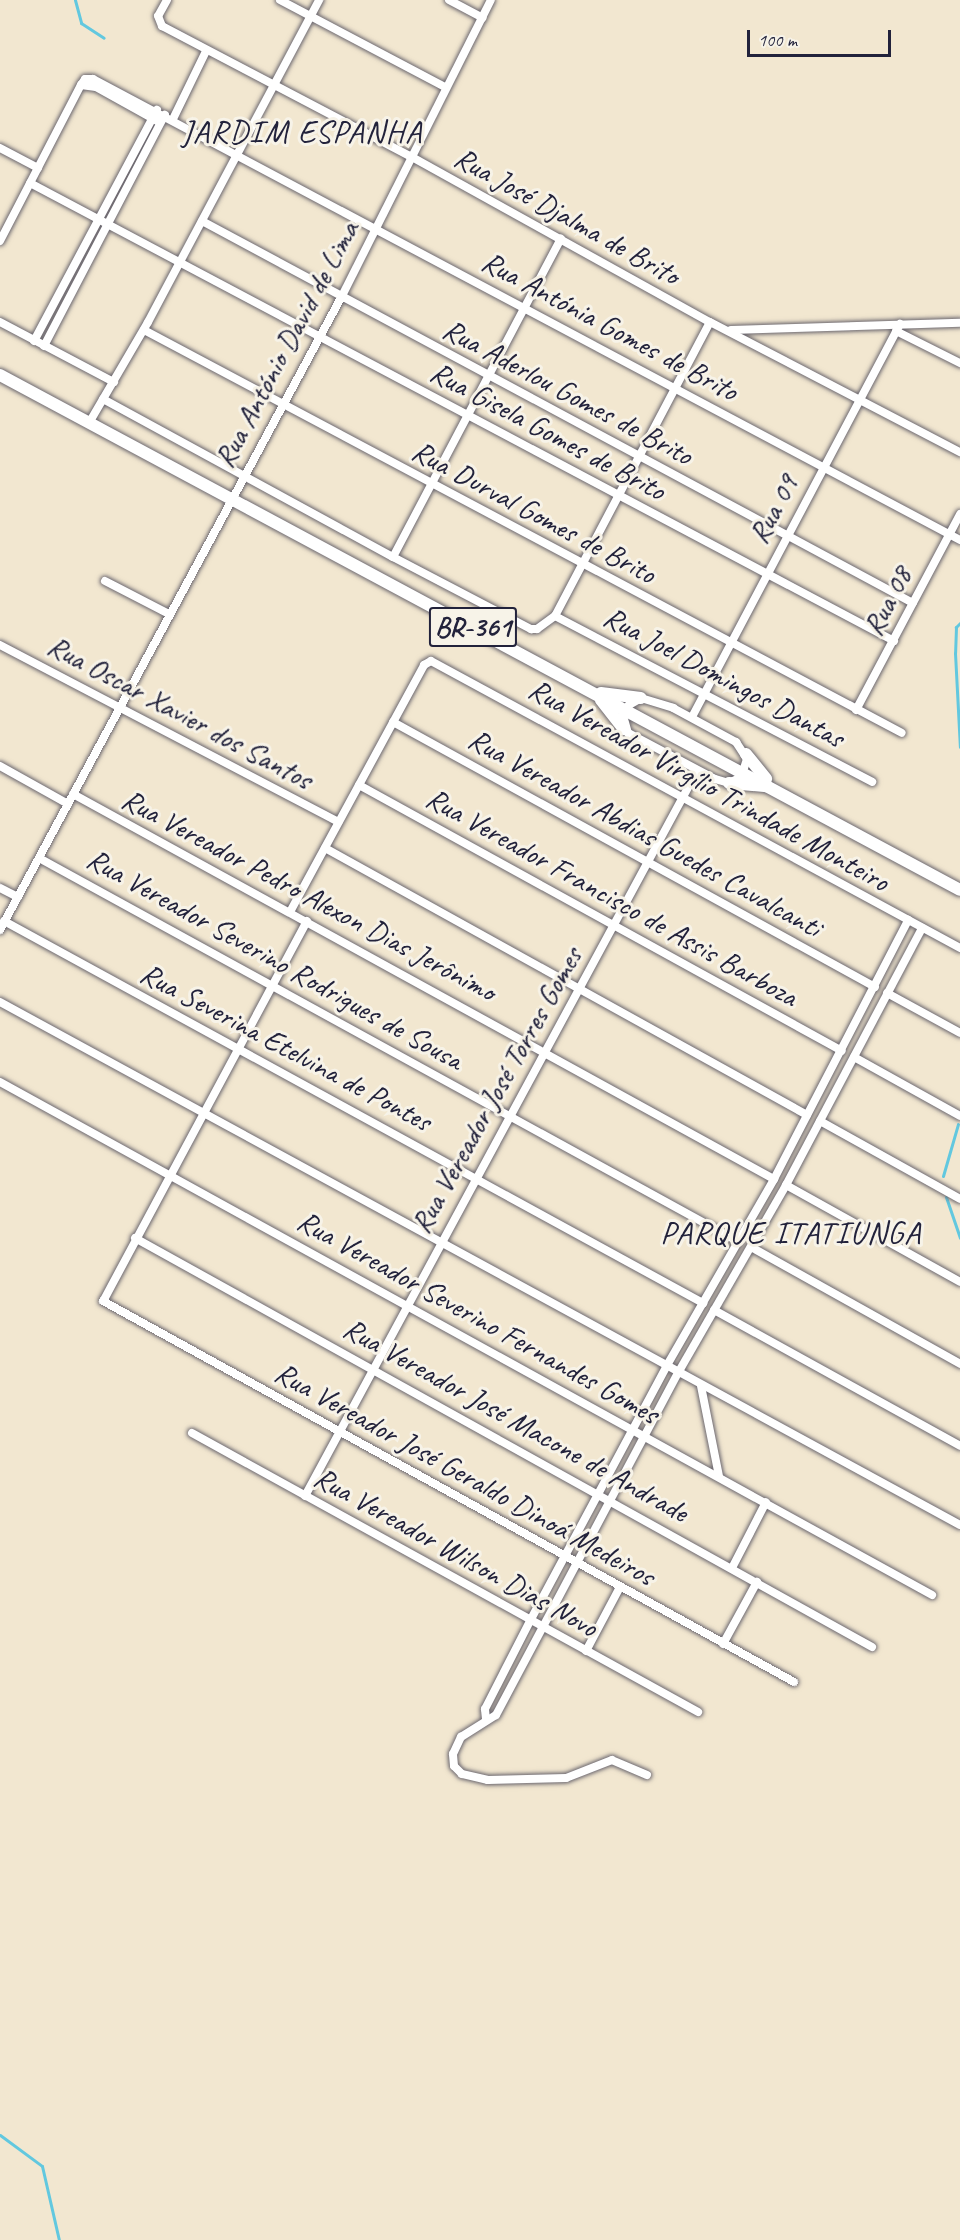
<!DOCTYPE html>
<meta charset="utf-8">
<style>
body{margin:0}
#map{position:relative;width:960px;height:2240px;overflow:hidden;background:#f2e7d0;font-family:Caveat,sans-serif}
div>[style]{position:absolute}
.stream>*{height:3px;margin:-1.5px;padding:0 1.5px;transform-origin:1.5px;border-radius:1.5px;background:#62c8df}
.roads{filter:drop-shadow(0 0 2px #6b676f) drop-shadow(0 0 2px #6b676f)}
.street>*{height:8px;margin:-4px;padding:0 4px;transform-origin:4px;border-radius:4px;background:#fff}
.primary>*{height:12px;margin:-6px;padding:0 6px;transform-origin:6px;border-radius:6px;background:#fff}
span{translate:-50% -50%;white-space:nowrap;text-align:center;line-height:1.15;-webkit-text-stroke:6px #f7f3e8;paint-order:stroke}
.shield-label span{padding:2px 4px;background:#f7f3e8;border:2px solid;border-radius:4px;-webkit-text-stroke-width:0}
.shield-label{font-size:28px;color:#22223b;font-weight:700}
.street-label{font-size:30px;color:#22223b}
.neighbourhood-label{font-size:32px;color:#22223b;letter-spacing:1.5px}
.scale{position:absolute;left:747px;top:30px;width:144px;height:27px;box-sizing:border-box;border:3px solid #22223b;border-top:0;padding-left:8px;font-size:18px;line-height:21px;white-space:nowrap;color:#22223b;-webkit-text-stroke:4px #f7f3e8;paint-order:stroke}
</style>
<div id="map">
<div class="stream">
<i style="left:75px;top:0;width:24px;rotate:75deg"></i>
<i style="left:81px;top:23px;width:27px;rotate:33deg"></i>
<i style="left:960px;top:623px;width:6px;rotate:135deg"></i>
<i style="left:956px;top:627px;width:26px;rotate:92deg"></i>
<i style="left:955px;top:653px;width:94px;rotate:87deg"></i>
<i style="left:943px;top:1176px;width:54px;rotate:-73.9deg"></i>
<i style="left:946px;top:1197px;width:43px;rotate:71.1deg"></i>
<i style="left:0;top:2135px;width:52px;rotate:36.4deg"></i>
<i style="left:42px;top:2166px;width:76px;rotate:77.1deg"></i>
</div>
<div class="roads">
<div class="street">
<i style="left:167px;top:0;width:18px;rotate:119deg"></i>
<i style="left:158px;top:16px;width:11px;rotate:68deg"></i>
<i style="left:162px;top:26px;width:280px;rotate:27.7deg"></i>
<i style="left:410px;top:156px;width:343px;rotate:29deg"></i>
<i style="left:710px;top:322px;width:282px;rotate:27.5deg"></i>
<i style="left:280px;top:0;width:187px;rotate:27.8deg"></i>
<i style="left:449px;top:0;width:38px;rotate:28deg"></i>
<i style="left:81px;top:85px;width:15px;rotate:8deg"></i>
<i style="left:96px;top:87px;width:70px;rotate:29.1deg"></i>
<i style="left:173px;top:119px;width:76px;rotate:-64.1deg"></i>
<i style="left:0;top:148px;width:43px;rotate:27.8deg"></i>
<i style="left:30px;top:183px;width:978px;rotate:27.93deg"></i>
<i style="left:202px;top:221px;width:807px;rotate:28.25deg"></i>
<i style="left:0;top:241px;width:176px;rotate:-62.6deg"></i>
<i style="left:81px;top:85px;width:7px;rotate:-56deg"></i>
<i style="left:85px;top:79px;width:8px"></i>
<i style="left:93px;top:79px;width:982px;rotate:28deg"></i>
<i style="left:0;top:322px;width:129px;rotate:27.8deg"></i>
<i style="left:144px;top:330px;width:858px;rotate:28deg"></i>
<i style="left:731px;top:330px;width:229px;rotate:-1.8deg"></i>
<i style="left:896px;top:331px;width:72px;rotate:26.6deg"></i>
<i style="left:34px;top:341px;width:262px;rotate:-62deg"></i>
<i style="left:44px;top:346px;width:261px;rotate:-62.4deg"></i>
<i style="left:103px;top:399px;width:330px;rotate:28.6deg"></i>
<i style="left:393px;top:557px;width:156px;rotate:27.6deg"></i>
<i style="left:531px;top:629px;width:6px"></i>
<i style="left:537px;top:629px;width:22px;rotate:-36deg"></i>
<i style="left:555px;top:616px;width:332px;rotate:-62.2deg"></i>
<i style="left:89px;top:423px;width:117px;rotate:-59.7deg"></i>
<i style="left:148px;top:322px;width:365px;rotate:-62deg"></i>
<i style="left:393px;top:557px;width:360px;rotate:-62.2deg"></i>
<i style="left:105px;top:581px;width:72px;rotate:27.3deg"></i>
<i style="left:555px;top:616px;width:358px;rotate:27.6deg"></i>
<i style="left:0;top:645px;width:382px;rotate:27.6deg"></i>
<i style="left:641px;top:698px;width:34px;rotate:17deg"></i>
<i style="left:673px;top:708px;width:72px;rotate:28.4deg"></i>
<i style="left:736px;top:742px;width:20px;rotate:57deg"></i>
<i style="left:747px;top:759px;width:19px;rotate:108deg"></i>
<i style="left:741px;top:777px;width:13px;rotate:153deg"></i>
<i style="left:729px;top:783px;width:15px;rotate:-164deg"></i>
<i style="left:715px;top:779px;width:98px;rotate:-152.1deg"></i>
<i style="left:628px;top:733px;width:18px;rotate:-106deg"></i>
<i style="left:623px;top:716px;width:13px;rotate:-61deg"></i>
<i style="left:629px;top:705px;width:14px;rotate:-30deg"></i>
<i style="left:856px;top:710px;width:222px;rotate:-62deg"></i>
<i style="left:692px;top:717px;width:445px;rotate:-62.1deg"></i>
<i style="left:393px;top:722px;width:550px;rotate:28.8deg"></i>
<i style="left:0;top:766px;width:78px;rotate:29.2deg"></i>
<i style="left:359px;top:785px;width:551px;rotate:28.84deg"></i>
<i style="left:73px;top:794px;width:800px;rotate:28.78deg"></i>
<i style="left:325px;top:848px;width:551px;rotate:28.98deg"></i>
<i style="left:39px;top:858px;width:798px;rotate:28.75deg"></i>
<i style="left:0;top:888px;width:20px;rotate:27deg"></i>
<i style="left:290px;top:912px;width:281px;rotate:-61.5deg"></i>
<i style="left:424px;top:665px;width:8px;rotate:-30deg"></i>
<i style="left:431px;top:661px;width:602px;rotate:28.48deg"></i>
<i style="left:4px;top:921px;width:797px;rotate:28.66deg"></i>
<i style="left:307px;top:921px;width:431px;rotate:118.2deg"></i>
<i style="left:103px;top:1301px;width:789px;rotate:28.87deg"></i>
<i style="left:0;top:930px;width:720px;rotate:-61.66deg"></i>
<i style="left:342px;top:296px;width:331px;rotate:-63.3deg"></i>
<i style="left:887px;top:993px;width:83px;rotate:28.7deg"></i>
<i style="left:0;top:1002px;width:1093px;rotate:28.58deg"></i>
<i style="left:854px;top:1057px;width:121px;rotate:29.1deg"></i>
<i style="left:0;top:1082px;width:1064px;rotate:28.83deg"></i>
<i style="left:820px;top:1121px;width:160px;rotate:29.1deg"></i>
<i style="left:786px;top:1185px;width:199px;rotate:29.1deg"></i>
<i style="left:135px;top:1238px;width:843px;rotate:29.03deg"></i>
<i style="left:751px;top:1247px;width:240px;rotate:29.2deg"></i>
<i style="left:714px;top:1310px;width:281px;rotate:28.9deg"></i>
<i style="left:701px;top:1386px;width:92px;rotate:78.7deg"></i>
<i style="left:192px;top:1433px;width:578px;rotate:28.87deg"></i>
<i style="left:305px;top:1496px;width:824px;rotate:-61.6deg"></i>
<i style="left:732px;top:1568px;width:74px;rotate:-62.7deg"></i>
<i style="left:723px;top:1644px;width:71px;rotate:-61.3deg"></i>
<i style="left:586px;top:1651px;width:72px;rotate:-62deg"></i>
<i style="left:486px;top:1719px;width:10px;rotate:-96deg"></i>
<i style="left:485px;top:1709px;width:99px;rotate:-62.9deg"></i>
<i style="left:530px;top:1621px;width:288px;rotate:-61.8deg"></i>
<i style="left:666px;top:1367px;width:217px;rotate:-60.1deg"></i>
<i style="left:774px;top:1179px;width:292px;rotate:-62.6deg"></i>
<i style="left:647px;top:1775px;width:38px;rotate:-157deg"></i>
<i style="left:612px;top:1760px;width:49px;rotate:158.6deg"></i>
<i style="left:566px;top:1778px;width:78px;rotate:178.5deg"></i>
<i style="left:488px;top:1780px;width:27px;rotate:-167deg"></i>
<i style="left:462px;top:1774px;width:11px;rotate:-135deg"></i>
<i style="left:454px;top:1766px;width:12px;rotate:-95deg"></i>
<i style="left:453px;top:1754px;width:19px;rotate:-65deg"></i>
<i style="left:461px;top:1737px;width:41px;rotate:-32.2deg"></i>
<i style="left:496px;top:1715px;width:387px;rotate:-62deg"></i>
<i style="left:678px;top:1373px;width:217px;rotate:-60.1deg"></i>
<i style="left:786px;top:1185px;width:291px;rotate:-62.1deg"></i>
</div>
<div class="primary">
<i style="left:0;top:375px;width:1089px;rotate:28.21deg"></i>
<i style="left:601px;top:693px;width:40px;rotate:7.1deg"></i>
<i style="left:601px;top:700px;width:37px;rotate:52deg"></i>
<i style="left:746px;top:754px;width:32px;rotate:51deg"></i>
<i style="left:729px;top:783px;width:38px;rotate:5deg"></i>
</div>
</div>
<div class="shield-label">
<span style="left:473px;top:627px">BR-361</span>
</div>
<div class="street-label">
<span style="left:567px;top:216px;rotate:29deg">Rua José Djalma de Brito</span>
<span style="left:610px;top:326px;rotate:28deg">Rua Antónia Gomes de Brito</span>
<span style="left:286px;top:344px;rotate:-62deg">Rua António David de Lima</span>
<span style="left:568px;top:392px;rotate:28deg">Rua Aderlou Gomes de Brito</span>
<span style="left:548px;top:431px;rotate:28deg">Rua Gisela Gomes de Brito</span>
<span style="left:773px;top:509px;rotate:-62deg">Rua 09</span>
<span style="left:534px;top:512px;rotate:28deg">Rua Durval Gomes de Brito</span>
<span style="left:887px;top:601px;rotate:-63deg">Rua 08</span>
<span style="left:724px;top:677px;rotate:28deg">Rua Joel Domingos Dantas</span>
<span style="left:180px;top:712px;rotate:28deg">Rua Oscar Xavier dos Santos</span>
<span style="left:709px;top:785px;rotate:29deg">Rua Vereador Virgílio Trindade Monteiro</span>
<span style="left:645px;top:833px;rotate:29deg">Rua Vereador Abdias Guedes Cavalcanti</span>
<span style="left:309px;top:895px;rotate:28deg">Rua Vereador Pedro Alexon Dias Jerônimo</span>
<span style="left:612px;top:897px;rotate:29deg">Rua Vereador Francisco de Assis Barboza</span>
<span style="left:275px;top:959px;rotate:29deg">Rua Vereador Severino Rodrigues de Sousa</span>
<span style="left:286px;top:1047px;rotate:28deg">Rua Severina Etelvina de Pontes</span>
<span style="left:496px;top:1090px;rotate:-61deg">Rua Vereador José Torres Gomes</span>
<span style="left:478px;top:1317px;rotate:29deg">Rua Vereador Severino Fernandes Gomes</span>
<span style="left:516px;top:1420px;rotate:29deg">Rua Vereador José Macone de Andrade</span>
<span style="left:465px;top:1474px;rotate:29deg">Rua Vereador José Geraldo Dinoá Medeiros</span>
<span style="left:456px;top:1552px;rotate:29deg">Rua Vereador Wilson Dias Novo</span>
</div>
<div class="neighbourhood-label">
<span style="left:302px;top:132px">JARDIM ESPANHA</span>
<span style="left:791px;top:1233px">PARQUE ITATIUNGA</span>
</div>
<div class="scale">100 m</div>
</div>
